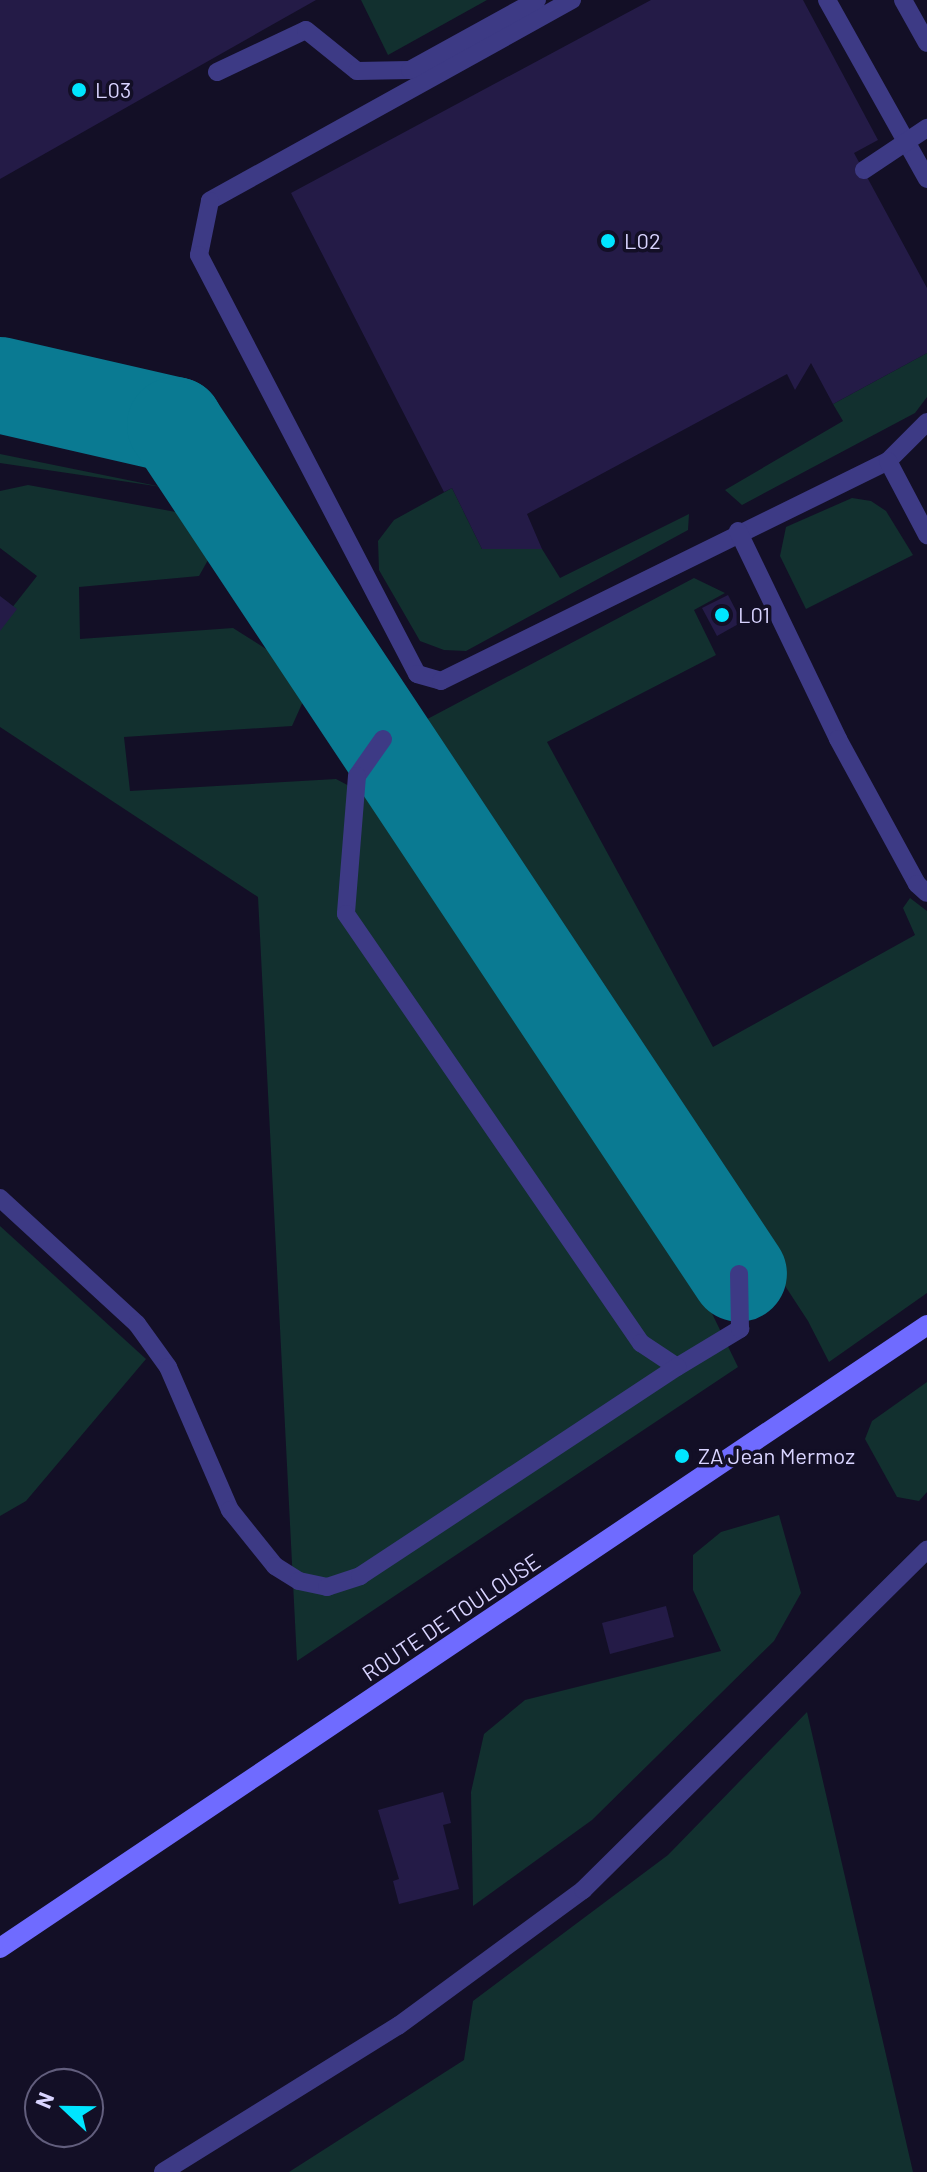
<!DOCTYPE html>
<style>
body{margin:0}
#map{position:relative;width:927px;height:2172px;overflow:hidden;background:#130f26;font-family:Barlow,sans-serif}
div>[style]{position:absolute}
.green>*{inset:0;background:#12302f}
.taxiway>*{height:96px;margin:-48px;padding:0 48px;transform-origin:48px;border-radius:48px;background:#0a7a92}
.building>*{inset:0;background:#241b47}
.lane>*{height:18px;margin:-9px;padding:0 9px;transform-origin:9px;border-radius:9px;background:#3d3a85}
.secondary>*{height:20px;margin:-10px;padding:0 10px;transform-origin:10px;border-radius:10px;background:#6f6bff}
.dots>*{width:22px;height:22px;translate:-50% -50%;box-sizing:border-box;border:4px solid #130f26;border-radius:50%}
span{translate:-50% -50%;white-space:nowrap;text-align:center;line-height:1.15;-webkit-text-stroke:7px #130f26;paint-order:stroke}
.poi-label{font-size:22px;color:#d9d4ff}
.left{translate:0 -50%;text-align:left}
.street-label{font-size:22px;color:#d9d4ff}
.north{position:absolute;left:24px;top:2068px;width:80px;height:80px;box-sizing:border-box;background:#130f26;border:2px solid #625e7d;border-radius:50%;rotate:292deg;font-size:22px;font-weight:700;line-height:32px;text-align:center;color:#d9d4ff}
.north::after{content:'';display:block;margin:auto;width:28px;height:36px;background:#00e5ff;clip-path:polygon(50% 0,100% 100%,50% 72%,0 100%)}
</style>
<div id="map">
<div class="green">
<i style="clip-path:polygon(361px 0,487px 0,388px 55px)"></i>
<i style="clip-path:polygon(927px 353px,927px 397px,915px 413px,742px 505px,725px 490px,843px 421px,833px 404px)"></i>
<i style="clip-path:polygon(0 454px,162px 487px,0 463px)"></i>
<i style="clip-path:polygon(28px 485px,176px 512px,208px 560px,199px 576px,79px 587px,80px 639px,233px 628px,274px 654px,305px 697px,292px 726px,124px 737px,130px 791px,336px 779px,372px 798px,688px 1264px,738px 1367px,297px 1661px,258px 897px,0 727px,0 623px,37px 576px,0 548px,0 491px)"></i>
<i style="clip-path:polygon(452px 488px,482px 549px,542px 549px,560px 578px,689px 514px,688px 530px,466px 651px,444px 650px,420px 641px,379px 570px,378px 541px,394px 520px)"></i>
<i style="clip-path:polygon(852px 498px,871px 501px,886px 511px,913px 555px,806px 609px,780px 556px,786px 527px)"></i>
<i style="clip-path:polygon(694px 578px,725px 593px,694px 610px,716px 655px,547px 742px,713px 1047px,915px 935px,903px 908px,910px 898px,927px 911px,927px 1293px,829px 1362px,808px 1321px,418px 724px)"></i>
<i style="clip-path:polygon(0 1226px,146px 1359px,26px 1501px,0 1516px)"></i>
<i style="clip-path:polygon(927px 1382px,927px 1492px,919px 1501px,897px 1497px,865px 1439px,872px 1421px)"></i>
<i style="clip-path:polygon(779px 1515px,801px 1593px,774px 1641px,592px 1820px,473px 1906px,471px 1792px,484px 1734px,525px 1700px,721px 1651px,693px 1590px,693px 1555px,721px 1532px)"></i>
<i style="clip-path:polygon(807px 1712px,913px 2172px,289px 2172px,464px 2060px,473px 2001px,668px 1855px)"></i>
</div>
<div class="taxiway">
<i style="left:0;top:385px;width:180px;rotate:12.9deg"></i>
<i style="left:175px;top:425px;width:1019px;rotate:56.4deg"></i>
</div>
<div class="building">
<i style="clip-path:polygon(0 0,316px 0,0 179px)"></i>
<i style="clip-path:polygon(651px 0,803px 0,878px 140px,854px 153px,927px 288px,927px 353px,833px 404px,811px 363px,795px 390px,787px 374px,527px 514px,542px 549px,482px 549px,452px 488px,444px 492px,291px 193px)"></i>
<i style="clip-path:polygon(728px 595px,742px 622px,717px 636px,702px 608px)"></i>
<i style="clip-path:polygon(0 596px,17px 609px,0 631px)"></i>
<i style="clip-path:polygon(666px 1606px,674px 1637px,610px 1654px,602px 1623px)"></i>
<i style="clip-path:polygon(443px 1792px,451px 1823px,443px 1825px,459px 1889px,399px 1904px,393px 1881px,399px 1879px,378px 1810px)"></i>
</div>
<div class="lane">
<i style="left:572px;top:0;width:414px;rotate:151deg"></i>
<i style="left:210px;top:201px;width:55px;rotate:101.5deg"></i>
<i style="left:199px;top:255px;width:472px;rotate:62.5deg"></i>
<i style="left:417px;top:674px;width:25px;rotate:16deg"></i>
<i style="left:441px;top:681px;width:498px;rotate:-26.2deg"></i>
<i style="left:888px;top:461px;width:55px;rotate:-45deg"></i>
<i style="left:827px;top:0;width:205px;rotate:60.8deg"></i>
<i style="left:903px;top:0;width:49px;rotate:60.8deg"></i>
<i style="left:217px;top:72px;width:98px;rotate:-25.3deg"></i>
<i style="left:306px;top:30px;width:65px;rotate:38.8deg"></i>
<i style="left:357px;top:71px;width:53px;rotate:-1.1deg"></i>
<i style="left:410px;top:70px;width:145px;rotate:-28.9deg"></i>
<i style="left:864px;top:170px;width:76px;rotate:-33.7deg"></i>
<i style="left:888px;top:461px;width:84px;rotate:62.2deg"></i>
<i style="left:738px;top:531px;width:231px;rotate:64.3deg"></i>
<i style="left:838px;top:739px;width:165px;rotate:61.4deg"></i>
<i style="left:917px;top:884px;width:13px;rotate:42deg"></i>
<i style="left:383px;top:739px;width:45px;rotate:125.1deg"></i>
<i style="left:357px;top:776px;width:138px;rotate:94.6deg"></i>
<i style="left:346px;top:914px;width:521px;rotate:55.49deg"></i>
<i style="left:641px;top:1343px;width:43px;rotate:33.7deg"></i>
<i style="left:677px;top:1367px;width:74px;rotate:-31.1deg"></i>
<i style="left:740px;top:1329px;width:55px;rotate:-91deg"></i>
<i style="left:0;top:1198px;width:186px;rotate:42.6deg"></i>
<i style="left:137px;top:1324px;width:53px;rotate:54.2deg"></i>
<i style="left:168px;top:1367px;width:156px;rotate:66.6deg"></i>
<i style="left:230px;top:1510px;width:72px;rotate:51.2deg"></i>
<i style="left:275px;top:1566px;width:28px;rotate:32deg"></i>
<i style="left:299px;top:1581px;width:29px;rotate:12deg"></i>
<i style="left:327px;top:1587px;width:35px;rotate:-18deg"></i>
<i style="left:360px;top:1576px;width:380px;rotate:-33.4deg"></i>
<i style="left:163px;top:2172px;width:277px;rotate:-31.9deg"></i>
<i style="left:398px;top:2026px;width:230px;rotate:-36.3deg"></i>
<i style="left:583px;top:1890px;width:484px;rotate:-44.7deg"></i>
</div>
<div class="secondary">
<i style="left:0;top:1948px;width:1117px;rotate:-33.9deg"></i>
</div>
<div class="dots">
<i style="left:79px;top:90px;background:#00e5ff"></i>
<i style="left:608px;top:241px;background:#00e5ff"></i>
<i style="left:722px;top:615px;background:#00e5ff"></i>
<i style="left:682px;top:1456px;background:#00e5ff"></i>
</div>
<div class="poi-label">
<span class="left" style="left:95px;top:90px">L03</span>
<span class="left" style="left:624px;top:241px">L02</span>
<span class="left" style="left:738px;top:615px">L01</span>
<span class="left" style="left:698px;top:1456px">ZA Jean Mermoz</span>
</div>
<div class="street-label">
<span style="left:451px;top:1617px;rotate:-34deg">ROUTE DE TOULOUSE</span>
</div>
<div class="north">N</div>
</div>
